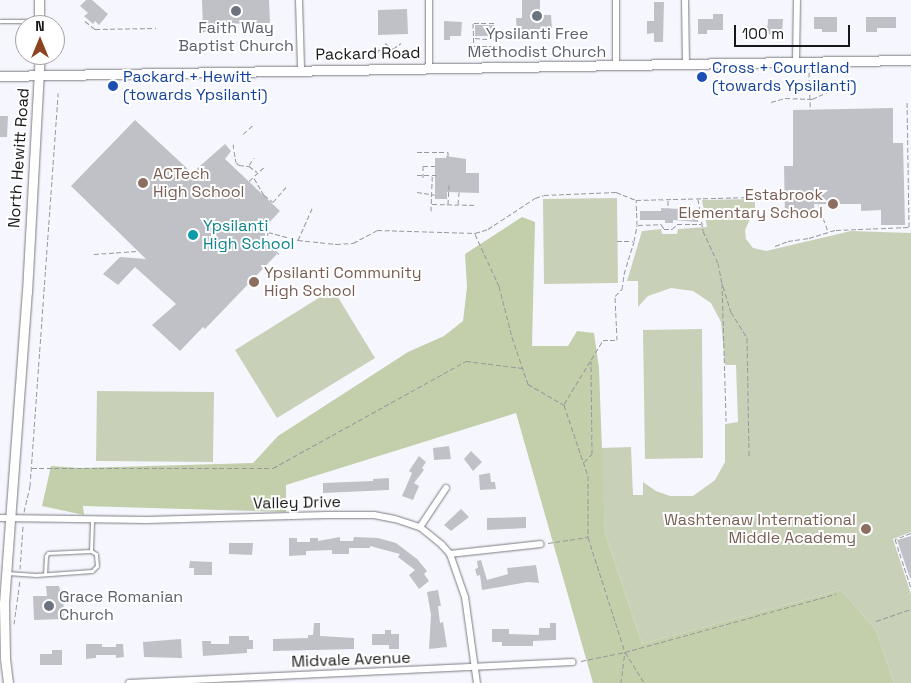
<!DOCTYPE html>
<style>
body{margin:0}
#map{position:relative;width:911px;height:683px;overflow:hidden;background:#f6f7fe;font-family:"Space Grotesk",sans-serif}
div>[style]{position:absolute}
.green>*{inset:0;background:#c8d1b8}
.forest>*{inset:0;background:#c2cfaa}
.building>*{inset:0;background:#c0c0c7}
.path>*{height:1px;margin-top:-0.5px;transform-origin:0;background:repeating-linear-gradient(90deg,#97979c 0 5px,transparent 0 7.5px)}
.roads{filter:drop-shadow(0 0 1px #7a7b81) drop-shadow(0 0 1px #7a7b81)}
.service>*{height:3px;margin:-1.5px;padding:0 1.5px;transform-origin:1.5px;border-radius:1.5px;background:#fff}
.minor>*{height:6px;margin:-3px;padding:0 3px;transform-origin:3px;border-radius:3px;background:#fff}
.secondary>*{height:9px;margin:-4.5px;padding:0 4.5px;transform-origin:4.5px;border-radius:4.5px;background:#fff}
.dots>*{width:14px;height:14px;translate:-50% -50%;box-sizing:border-box;border:2px solid #fff;border-radius:50%}
span{translate:-50% -50%;white-space:nowrap;text-align:center;line-height:1.15;-webkit-text-stroke:4px #fff;paint-order:stroke}
.worship-label{font-size:16px;color:#5b616d}
.left{translate:0 -50%;text-align:left}
.street-label{font-size:16px;color:#171719}
.transit-label{font-size:16px;color:#164399}
.education-label{font-size:16px;color:#785e54}
.right{translate:-100% -50%;text-align:right}
.culture-label{font-size:16px;color:#0d838f}
.north{position:absolute;left:15px;top:15px;width:50px;height:50px;box-sizing:border-box;background:#fff;border:1px solid #a2a2a3;border-radius:50%;rotate:0deg;font-size:14px;font-weight:700;line-height:20px;text-align:center;color:#171719}
.north::after{content:'';display:block;margin:auto;width:18px;height:22px;background:#8b4421;clip-path:polygon(50% 0,100% 100%,50% 72%,0 100%)}
.scale{position:absolute;left:734px;top:25px;width:116px;height:22px;box-sizing:border-box;border:2px solid #171719;border-top:0;padding-left:6px;font-size:15px;line-height:18px;white-space:nowrap;color:#171719;-webkit-text-stroke:4px #fff;paint-order:stroke}
</style>
<div id="map">
<div class="green">
<i style="clip-path:polygon(617px 198px,618px 283px,544px 284px,543px 199px)"></i>
<i style="clip-path:polygon(755px 199px,755px 208px,745px 230px,746px 239px,753px 248px,766px 251px,851px 231px,911px 233px,911px 532px,893px 539px,911px 594px,911px 683px,894px 683px,876px 630px,841px 590px,642px 644px,605px 533px,601px 448px,631px 447px,633px 495px,643px 495px,643px 482px,656px 491px,670px 496px,693px 496px,715px 480px,725px 462px,725px 424px,738px 422px,736px 365px,725px 365px,721px 322px,711px 303px,693px 291px,671px 288px,648px 296px,638px 307px,638px 281px,627px 281px,642px 231px,661px 229px,662px 234px,677px 234px,678px 229px,707px 227px,702px 200px)"></i>
<i style="clip-path:polygon(333px 289px,375px 358px,277px 418px,235px 350px)"></i>
<i style="clip-path:polygon(702px 329px,703px 458px,645px 459px,643px 330px)"></i>
<i style="clip-path:polygon(97px 391px,214px 392px,213px 462px,96px 461px)"></i>
</div>
<div class="forest">
<i style="clip-path:polygon(522px 217px,535px 222px,532px 346px,568px 346px,577px 331px,594px 333px,599px 368px,605px 533px,642px 644px,841px 590px,876px 630px,894px 683px,593px 683px,516px 413px,286px 485px,286px 512px,83px 506px,84px 515px,42px 506px,51px 466px,80px 468px,253px 463px,278px 436px,408px 352px,444px 336px,463px 321px,467px 287px,465px 254px)"></i>
</div>
<div class="building">
<i style="clip-path:polygon(86px 0,92px 0,108px 14px,99px 25px,95px 21px,93px 24px,84px 16px,88px 13px,80px 6px)"></i>
<i style="clip-path:polygon(202px 0,269px 0,270px 23px,225px 24px,225px 31px,203px 32px)"></i>
<i style="clip-path:polygon(522px 0,540px 0,540px 15px,551px 15px,552px 29px,544px 29px,544px 32px,517px 33px,516px 18px,522px 18px)"></i>
<i style="clip-path:polygon(654px 2px,664px 2px,663px 42px,654px 42px,654px 33px,647px 34px,647px 21px,654px 21px)"></i>
<i style="clip-path:polygon(407px 9px,408px 34px,378px 35px,378px 10px)"></i>
<i style="clip-path:polygon(713px 14px,723px 14px,723px 30px,707px 30px,707px 34px,698px 34px,698px 19px,713px 19px)"></i>
<i style="clip-path:polygon(814px 17px,837px 17px,837px 32px,822px 32px,822px 29px,814px 29px)"></i>
<i style="clip-path:polygon(866px 17px,896px 17px,896px 28px,877px 28px,877px 32px,866px 32px)"></i>
<i style="clip-path:polygon(768px 19px,783px 19px,782px 35px,767px 34px)"></i>
<i style="clip-path:polygon(444px 21px,462px 22px,461px 36px,450px 36px,450px 40px,444px 40px)"></i>
<i style="clip-path:polygon(475px 25px,494px 25px,492px 36px,475px 36px)"></i>
<i style="clip-path:polygon(893px 108px,893px 143px,903px 143px,905px 225px,881px 225px,881px 210px,861px 211px,861px 204px,814px 204px,815px 214px,785px 214px,784px 166px,793px 166px,793px 110px)"></i>
<i style="clip-path:polygon(0 116px,8px 116px,7px 137px,0 137px)"></i>
<i style="clip-path:polygon(135px 120px,192px 173px,225px 144px,231px 151px,225px 159px,280px 211px,265px 227px,265px 243px,277px 254px,205px 329px,203px 327px,180px 351px,152px 325px,176px 304px,135px 267px,118px 285px,103px 274px,120px 257px,146px 259px,71px 186px)"></i>
<i style="clip-path:polygon(446px 156px,466px 159px,466px 173px,479px 173px,479px 193px,447px 192px,447px 199px,435px 199px,435px 158px,446px 158px)"></i>
<i style="clip-path:polygon(661px 208px,698px 210px,698px 222px,673px 220px,673px 223px,665px 223px,665px 220px,640px 220px,640px 211px,661px 211px)"></i>
<i style="clip-path:polygon(449px 446px,451px 459px,434px 460px,433px 448px)"></i>
<i style="clip-path:polygon(471px 451px,482px 462px,473px 471px,464px 459px)"></i>
<i style="clip-path:polygon(419px 456px,426px 462px,422px 468px,424px 470px,414px 483px,419px 486px,413px 500px,402px 496px,412px 473px,409px 471px)"></i>
<i style="clip-path:polygon(490px 473px,491px 482px,495px 482px,496px 489px,480px 490px,479px 475px)"></i>
<i style="clip-path:polygon(389px 478px,389px 490px,323px 493px,323px 483px,373px 481px,373px 479px)"></i>
<i style="clip-path:polygon(461px 509px,469px 517px,451px 531px,444px 525px)"></i>
<i style="clip-path:polygon(526px 517px,526px 528px,487px 530px,487px 518px)"></i>
<i style="clip-path:polygon(911px 536px,911px 578px,910px 578px,897px 540px)"></i>
<i style="clip-path:polygon(340px 537px,340px 541px,353px 541px,354px 537px,378px 538px,396px 543px,417px 559px,427px 571px,424px 574px,429px 581px,419px 589px,409px 575px,415px 570px,398px 557px,400px 554px,370px 546px,370px 548px,349px 548px,349px 554px,332px 554px,332px 550px,306px 551px,306px 555px,289px 556px,289px 538px,297px 538px,297px 542px,310px 542px,310px 538px,318px 538px,318px 541px)"></i>
<i style="clip-path:polygon(229px 543px,253px 543px,252px 555px,229px 554px)"></i>
<i style="clip-path:polygon(481px 560px,487px 580px,508px 574px,507px 568px,536px 565px,539px 583px,528px 582px,482px 590px,480px 575px,477px 576px,475px 569px,478px 568px,477px 561px)"></i>
<i style="clip-path:polygon(190px 561px,212px 562px,212px 575px,194px 575px,194px 568px,189px 568px)"></i>
<i style="clip-path:polygon(46px 586px,59px 586px,60px 590px,63px 589px,64px 619px,34px 620px,33px 596px,47px 596px)"></i>
<i style="clip-path:polygon(438px 590px,441px 606px,438px 606px,440px 623px,443px 622px,447px 647px,429px 649px,431px 615px,427px 592px)"></i>
<i style="clip-path:polygon(314px 623px,320px 623px,320px 636px,354px 638px,354px 649px,273px 651px,273px 639px,308px 638px,308px 635px,313px 635px)"></i>
<i style="clip-path:polygon(550px 623px,556px 623px,556px 640px,533px 641px,533px 646px,502px 646px,502px 642px,492px 642px,492px 629px,509px 629px,509px 634px,539px 635px,539px 628px,550px 628px)"></i>
<i style="clip-path:polygon(385px 630px,391px 630px,391px 634px,399px 634px,399px 649px,389px 649px,389px 645px,372px 645px,372px 634px,385px 634px)"></i>
<i style="clip-path:polygon(229px 636px,249px 636px,249px 640px,253px 640px,253px 649px,247px 649px,247px 653px,203px 656px,202px 641px,211px 641px,211px 644px,229px 644px)"></i>
<i style="clip-path:polygon(181px 639px,182px 658px,144px 657px,143px 642px)"></i>
<i style="clip-path:polygon(86px 644px,102px 644px,102px 647px,116px 647px,116px 644px,123px 644px,124px 657px,116px 658px,116px 655px,96px 655px,96px 658px,86px 659px)"></i>
<i style="clip-path:polygon(52px 650px,62px 650px,62px 665px,40px 665px,40px 654px,52px 654px)"></i>
</div>
<div class="path">
<i style="left:85px;top:21px;width:13px;rotate:39deg"></i>
<i style="left:95px;top:29px;width:61px;rotate:-0.9deg"></i>
<i style="left:494px;top:23px;width:21px;rotate:180deg"></i>
<i style="left:473px;top:23px;width:23px;rotate:88deg"></i>
<i style="left:474px;top:46px;width:25px"></i>
<i style="left:475px;top:38px;width:23px;rotate:5deg"></i>
<i style="left:385px;top:43px;width:10px;rotate:37deg"></i>
<i style="left:393px;top:49px;width:10px;rotate:-37deg"></i>
<i style="left:378px;top:52px;width:2px;rotate:-90deg"></i>
<i style="left:378px;top:50px;width:14px;rotate:-4deg"></i>
<i style="left:353px;top:53px;width:1px"></i>
<i style="left:809px;top:72px;width:38px;rotate:88deg"></i>
<i style="left:771px;top:102px;width:15px;rotate:-16deg"></i>
<i style="left:785px;top:98px;width:27px;rotate:2deg"></i>
<i style="left:812px;top:99px;width:20px;rotate:-24deg"></i>
<i style="left:243px;top:134px;width:13px;rotate:-42deg"></i>
<i style="left:233px;top:144px;width:18px;rotate:81deg"></i>
<i style="left:236px;top:162px;width:4px;rotate:45deg"></i>
<i style="left:239px;top:165px;width:10px;rotate:6deg"></i>
<i style="left:249px;top:166px;width:10px;rotate:37deg"></i>
<i style="left:417px;top:152px;width:31px"></i>
<i style="left:448px;top:152px;width:4px;rotate:90deg"></i>
<i style="left:249px;top:165px;width:9px;rotate:-54deg"></i>
<i style="left:417px;top:175px;width:19px"></i>
<i style="left:254px;top:178px;width:20px;rotate:60deg"></i>
<i style="left:264px;top:195px;width:11px;rotate:38deg"></i>
<i style="left:273px;top:202px;width:20px;rotate:-49deg"></i>
<i style="left:423px;top:178px;width:12px;rotate:-90deg"></i>
<i style="left:423px;top:166px;width:12px"></i>
<i style="left:249px;top:181px;width:21px;rotate:-43deg"></i>
<i style="left:417px;top:192px;width:18px;rotate:9deg"></i>
<i style="left:698px;top:199px;width:32px;rotate:81deg"></i>
<i style="left:703px;top:231px;width:35px;rotate:65deg"></i>
<i style="left:718px;top:263px;width:20px;rotate:79deg"></i>
<i style="left:722px;top:283px;width:138px;rotate:88.3deg"></i>
<i style="left:668px;top:200px;width:8px;rotate:90deg"></i>
<i style="left:432px;top:204px;width:45px;rotate:1.3deg"></i>
<i style="left:448px;top:204px;width:19px;rotate:-87deg"></i>
<i style="left:458px;top:204px;width:12px;rotate:-85deg"></i>
<i style="left:818px;top:204px;width:30px;rotate:70deg"></i>
<i style="left:431px;top:211px;width:36px;rotate:-88deg"></i>
<i style="left:638px;top:225px;width:23px;rotate:-2deg"></i>
<i style="left:661px;top:224px;width:6px;rotate:59deg"></i>
<i style="left:664px;top:229px;width:8px"></i>
<i style="left:672px;top:229px;width:7px;rotate:-45deg"></i>
<i style="left:677px;top:224px;width:24px"></i>
<i style="left:475px;top:234px;width:57px;rotate:65.2deg"></i>
<i style="left:499px;top:286px;width:53px;rotate:75.7deg"></i>
<i style="left:512px;top:337px;width:50px;rotate:71.2deg"></i>
<i style="left:528px;top:384px;width:42px;rotate:30.3deg"></i>
<i style="left:564px;top:405px;width:75px;rotate:71.3deg"></i>
<i style="left:588px;top:476px;width:61px;rotate:90deg"></i>
<i style="left:588px;top:537px;width:121px;rotate:72.2deg"></i>
<i style="left:625px;top:652px;width:36px;rotate:58deg"></i>
<i style="left:298px;top:240px;width:35px;rotate:-66deg"></i>
<i style="left:617px;top:241px;width:16px"></i>
<i style="left:775px;top:246px;width:14px;rotate:-21deg"></i>
<i style="left:788px;top:241px;width:21px;rotate:-8deg"></i>
<i style="left:809px;top:238px;width:28px;rotate:-17deg"></i>
<i style="left:836px;top:230px;width:73px;rotate:-2.4deg"></i>
<i style="left:909px;top:227px;width:127px;rotate:-90.9deg"></i>
<i style="left:94px;top:254px;width:43px;rotate:-4deg"></i>
<i style="left:279px;top:254px;width:16px;rotate:-137deg"></i>
<i style="left:267px;top:243px;width:11px;rotate:-85deg"></i>
<i style="left:268px;top:232px;width:31px;rotate:15deg"></i>
<i style="left:298px;top:240px;width:38px;rotate:6deg"></i>
<i style="left:336px;top:244px;width:17px;rotate:-3deg"></i>
<i style="left:353px;top:243px;width:27px;rotate:-28deg"></i>
<i style="left:377px;top:230px;width:98px;rotate:1.8deg"></i>
<i style="left:475px;top:233px;width:14px;rotate:-17deg"></i>
<i style="left:488px;top:229px;width:56px;rotate:-33.4deg"></i>
<i style="left:535px;top:198px;width:9px;rotate:-18deg"></i>
<i style="left:544px;top:195px;width:72px;rotate:-2.4deg"></i>
<i style="left:616px;top:192px;width:22px;rotate:22deg"></i>
<i style="left:636px;top:200px;width:117px;rotate:-1.5deg"></i>
<i style="left:723px;top:286px;width:27px;rotate:73deg"></i>
<i style="left:731px;top:312px;width:31px;rotate:58deg"></i>
<i style="left:747px;top:338px;width:118px;rotate:89deg"></i>
<i style="left:564px;top:404px;width:75px;rotate:-58.6deg"></i>
<i style="left:603px;top:340px;width:14px"></i>
<i style="left:617px;top:340px;width:44px;rotate:-92.6deg"></i>
<i style="left:615px;top:296px;width:10px;rotate:-45deg"></i>
<i style="left:622px;top:289px;width:15px;rotate:-82deg"></i>
<i style="left:624px;top:274px;width:34px;rotate:-73deg"></i>
<i style="left:634px;top:241px;width:16px;rotate:-79deg"></i>
<i style="left:637px;top:225px;width:25px;rotate:-92deg"></i>
<i style="left:584px;top:462px;width:11px;rotate:-45deg"></i>
<i style="left:592px;top:454px;width:93px;rotate:-90.6deg"></i>
<i style="left:32px;top:468px;width:241px"></i>
<i style="left:273px;top:468px;width:221px;rotate:-29deg"></i>
<i style="left:466px;top:361px;width:57px;rotate:7deg"></i>
<i style="left:24px;top:512px;width:27px;rotate:-77deg"></i>
<i style="left:30px;top:486px;width:394px;rotate:-85.9deg"></i>
<i style="left:911px;top:533px;width:17px;rotate:159deg"></i>
<i style="left:895px;top:539px;width:52px;rotate:71.9deg"></i>
<i style="left:548px;top:543px;width:40px;rotate:-8.5deg"></i>
<i style="left:20px;top:569px;width:43px;rotate:-86deg"></i>
<i style="left:876px;top:621px;width:37px;rotate:-19deg"></i>
<i style="left:14px;top:624px;width:44px;rotate:-82.2deg"></i>
<i style="left:581px;top:661px;width:45px;rotate:-11.6deg"></i>
<i style="left:625px;top:652px;width:219px;rotate:-15.4deg"></i>
<i style="left:621px;top:683px;width:31px;rotate:-83deg"></i>
</div>
<div class="roads">
<div class="service">
<i style="left:0;top:21px;width:37px"></i>
<i style="left:91px;top:551px;width:31px;rotate:-88deg"></i>
<i style="left:7px;top:573px;width:29px;rotate:4deg"></i>
<i style="left:36px;top:575px;width:56px;rotate:-4.1deg"></i>
<i style="left:92px;top:571px;width:7px;rotate:-45deg"></i>
<i style="left:97px;top:566px;width:12px;rotate:-95deg"></i>
<i style="left:96px;top:554px;width:6px;rotate:-149deg"></i>
<i style="left:91px;top:551px;width:43px;rotate:177.3deg"></i>
<i style="left:48px;top:553px;width:4px;rotate:124deg"></i>
<i style="left:46px;top:556px;width:18px;rotate:93deg"></i>
</div>
<div class="minor">
<i style="left:299px;top:0;width:69px;rotate:88.3deg"></i>
<i style="left:429px;top:0;width:68px;rotate:90deg"></i>
<i style="left:685px;top:0;width:64px;rotate:89.1deg"></i>
<i style="left:796px;top:62px;width:62px;rotate:-89.1deg"></i>
<i style="left:616px;top:65px;width:65px;rotate:-90deg"></i>
<i style="left:0;top:518px;width:147px;rotate:0.8deg"></i>
<i style="left:147px;top:520px;width:180px;rotate:-1.6deg"></i>
<i style="left:327px;top:515px;width:47px"></i>
<i style="left:374px;top:515px;width:21px;rotate:11deg"></i>
<i style="left:395px;top:519px;width:26px;rotate:18deg"></i>
<i style="left:420px;top:527px;width:28px;rotate:39deg"></i>
<i style="left:442px;top:545px;width:12px;rotate:48deg"></i>
<i style="left:450px;top:554px;width:46px;rotate:70.8deg"></i>
<i style="left:465px;top:597px;width:87px;rotate:82.1deg"></i>
<i style="left:420px;top:527px;width:47px;rotate:-56.3deg"></i>
<i style="left:450px;top:554px;width:91px;rotate:-6.3deg"></i>
<i style="left:129px;top:683px;width:444px;rotate:-2.7deg"></i>
</div>
<div class="secondary">
<i style="left:39px;top:0;width:25px;rotate:90deg"></i>
<i style="left:0;top:76px;width:911px;rotate:-1.01deg"></i>
<i style="left:8px;top:683px;width:26px;rotate:-97deg"></i>
<i style="left:5px;top:657px;width:54px;rotate:-91.1deg"></i>
<i style="left:4px;top:603px;width:312px;rotate:-85.8deg"></i>
<i style="left:27px;top:292px;width:237px;rotate:-86.9deg"></i>
</div>
</div>
<div class="dots">
<i style="left:236px;top:11px;background:#6b7280"></i>
<i style="left:537px;top:16px;background:#6b7280"></i>
<i style="left:702px;top:77px;background:#1a4fb4"></i>
<i style="left:113px;top:86px;background:#1a4fb4"></i>
<i style="left:143px;top:183px;background:#8d6e63"></i>
<i style="left:833px;top:204px;background:#8d6e63"></i>
<i style="left:193px;top:235px;background:#0f9aa8"></i>
<i style="left:254px;top:282px;background:#8d6e63"></i>
<i style="left:866px;top:529px;background:#8d6e63"></i>
<i style="left:49px;top:606px;background:#6b7280"></i>
</div>
<div class="worship-label">
<span style="left:236px;top:37px">Faith Way<br>Baptist Church</span>
<span style="left:537px;top:43px">Ypsilanti Free<br>Methodist Church</span>
<span class="left" style="left:59px;top:606px">Grace Romanian<br>Church</span>
</div>
<div class="street-label">
<span style="left:368px;top:54px;rotate:-1deg">Packard Road</span>
<span style="left:19px;top:158px;rotate:-86deg">North Hewitt Road</span>
<span style="left:297px;top:503px;rotate:-1deg">Valley Drive</span>
<span style="left:351px;top:660px;rotate:-2deg">Midvale Avenue</span>
</div>
<div class="transit-label">
<span class="left" style="left:712px;top:77px">Cross + Courtland<br>(towards Ypsilanti)</span>
<span class="left" style="left:123px;top:86px">Packard + Hewitt<br>(towards Ypsilanti)</span>
</div>
<div class="education-label">
<span class="left" style="left:153px;top:183px">ACTech<br>High School</span>
<span class="right" style="left:823px;top:204px">Estabrook<br>Elementary School</span>
<span class="left" style="left:264px;top:282px">Ypsilanti Community<br>High School</span>
<span class="right" style="left:856px;top:529px">Washtenaw International<br>Middle Academy</span>
</div>
<div class="culture-label">
<span class="left" style="left:203px;top:235px">Ypsilanti<br>High School</span>
</div>
<div class="north">N</div>
<div class="scale">100 m</div>
</div>
